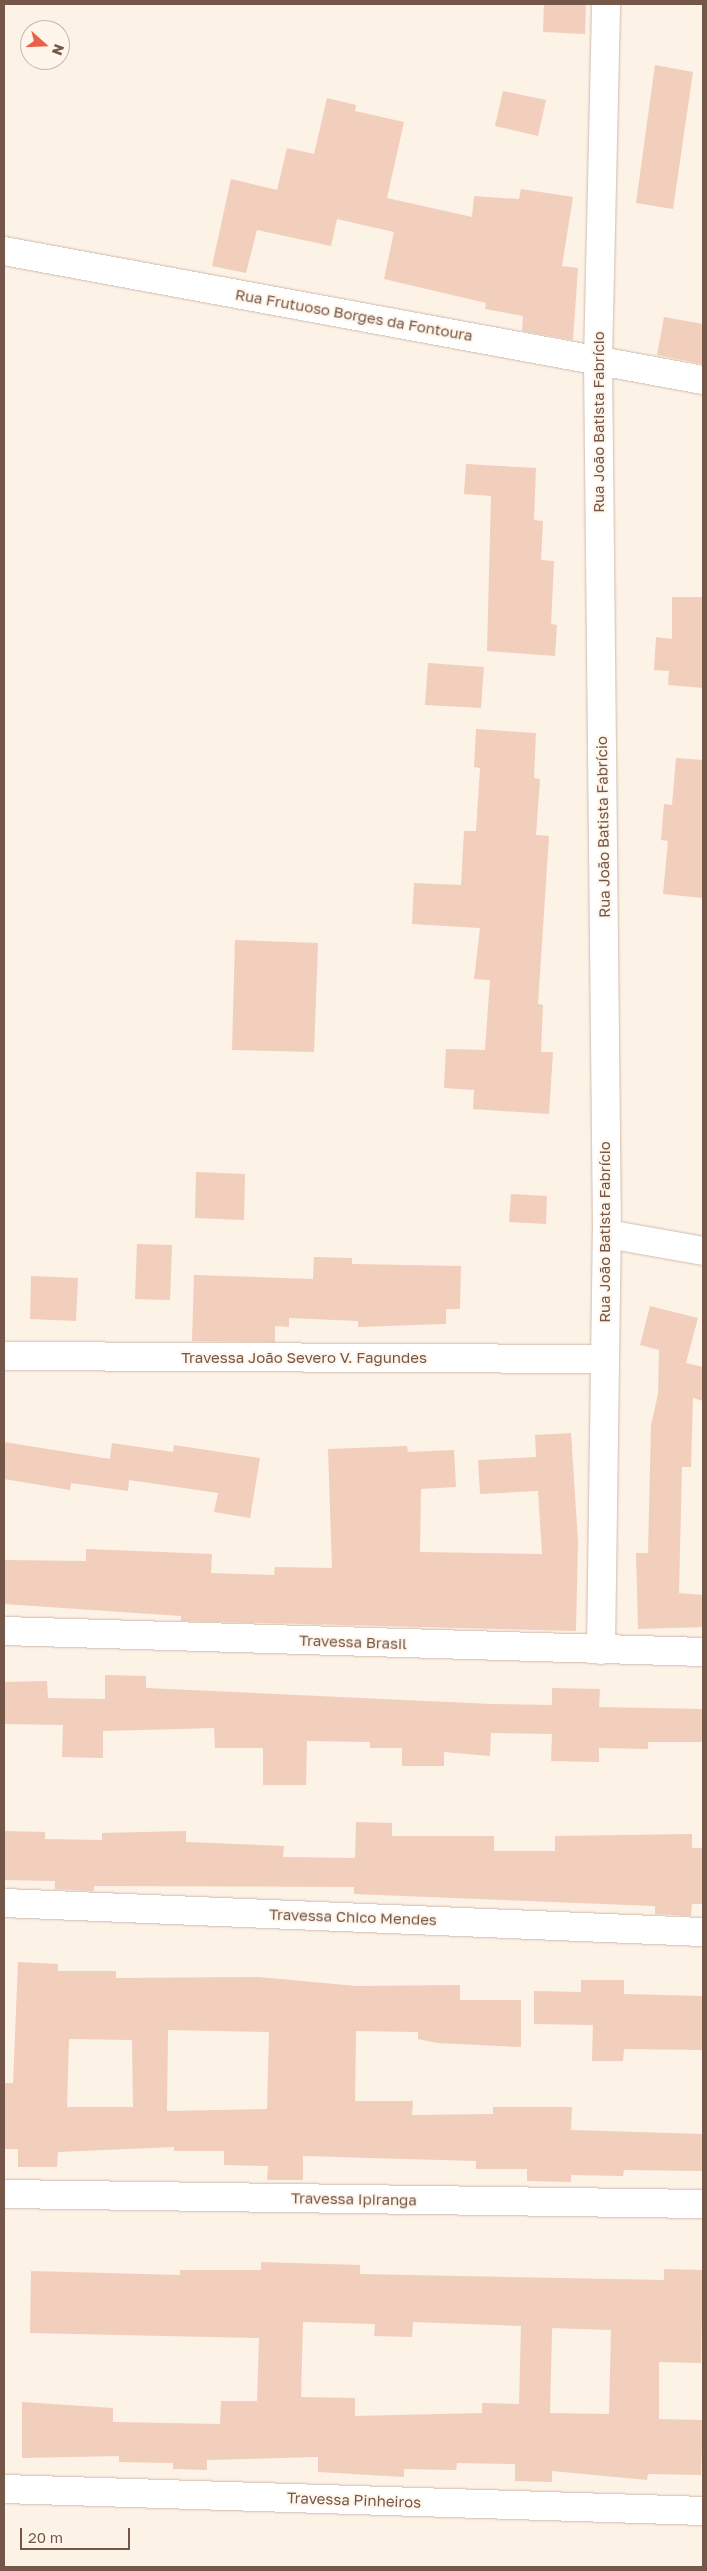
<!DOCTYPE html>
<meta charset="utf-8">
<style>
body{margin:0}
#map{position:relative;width:707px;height:2571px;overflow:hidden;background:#fcf2e5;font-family:"Golos Text",sans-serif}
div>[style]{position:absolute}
.building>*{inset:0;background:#f2cebc}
.roads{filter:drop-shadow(0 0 1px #d0bbae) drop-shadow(0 0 1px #d0bbae)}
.minor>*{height:28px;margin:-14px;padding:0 14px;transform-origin:14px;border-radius:14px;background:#fff}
span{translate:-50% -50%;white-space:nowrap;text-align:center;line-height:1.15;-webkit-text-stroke:4px #fff6eb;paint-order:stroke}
.street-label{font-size:15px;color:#75574a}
.frame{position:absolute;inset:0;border:5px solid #75574a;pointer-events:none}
.north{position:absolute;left:20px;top:20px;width:50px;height:50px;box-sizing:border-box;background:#fff6eb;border:1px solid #c8b6ab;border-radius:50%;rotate:110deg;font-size:14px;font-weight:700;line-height:20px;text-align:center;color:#75574a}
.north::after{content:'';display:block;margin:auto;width:18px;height:22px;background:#e76249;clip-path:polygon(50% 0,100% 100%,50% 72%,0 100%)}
.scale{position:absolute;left:20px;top:2528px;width:110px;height:22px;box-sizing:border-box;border:2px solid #75574a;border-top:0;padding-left:6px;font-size:15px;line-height:18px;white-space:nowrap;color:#75574a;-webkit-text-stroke:4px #fff6eb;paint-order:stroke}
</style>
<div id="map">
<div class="building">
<i style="clip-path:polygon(544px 4px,586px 4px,585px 34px,543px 32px)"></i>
<i style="clip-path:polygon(655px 65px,693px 72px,673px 209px,636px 203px)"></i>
<i style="clip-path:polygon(503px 91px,546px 100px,538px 136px,495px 126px)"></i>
<i style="clip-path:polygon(327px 98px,356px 105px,355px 111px,404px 122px,387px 198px,472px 217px,474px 196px,519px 199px,521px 189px,573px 197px,562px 266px,578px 268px,573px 340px,522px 331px,523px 316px,485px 309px,486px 303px,384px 279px,394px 232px,337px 219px,331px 246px,257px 230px,246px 273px,212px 266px,231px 179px,277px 190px,287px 148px,314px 154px)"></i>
<i style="clip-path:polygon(664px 317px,703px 324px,703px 364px,657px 355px)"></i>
<i style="clip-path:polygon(466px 464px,536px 468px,534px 520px,543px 521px,541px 560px,554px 561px,551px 624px,557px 625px,555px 656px,487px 651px,491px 496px,464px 494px)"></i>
<i style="clip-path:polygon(672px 597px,703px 597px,703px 688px,668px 685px,669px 671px,654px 670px,656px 637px,672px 639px)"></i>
<i style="clip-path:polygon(428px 663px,484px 667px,481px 708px,425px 705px)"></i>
<i style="clip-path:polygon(476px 729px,536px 733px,534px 778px,540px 779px,536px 835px,549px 836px,538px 1004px,543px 1005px,541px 1052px,553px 1052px,549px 1114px,473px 1109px,474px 1090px,444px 1088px,446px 1049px,485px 1050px,490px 980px,474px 979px,480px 928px,412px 924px,414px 883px,461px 885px,464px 831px,476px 831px,480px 768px,474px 767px)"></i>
<i style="clip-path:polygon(676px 758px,703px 760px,703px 898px,663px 894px,668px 841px,661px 840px,664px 804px,672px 805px)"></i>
<i style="clip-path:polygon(235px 940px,318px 943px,314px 1052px,232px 1050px)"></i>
<i style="clip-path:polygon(196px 1172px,245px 1174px,244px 1220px,195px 1218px)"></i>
<i style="clip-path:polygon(511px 1194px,547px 1196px,546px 1224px,509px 1222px)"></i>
<i style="clip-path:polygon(137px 1244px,172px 1245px,170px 1300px,135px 1299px)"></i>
<i style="clip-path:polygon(314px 1257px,352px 1258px,352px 1264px,461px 1266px,460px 1309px,446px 1309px,446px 1324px,358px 1327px,358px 1321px,289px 1318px,289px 1327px,275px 1326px,275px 1342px,192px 1341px,194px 1275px,313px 1279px)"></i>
<i style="clip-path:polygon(31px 1276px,78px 1278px,76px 1321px,30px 1319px)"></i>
<i style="clip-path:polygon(650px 1306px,698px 1318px,686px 1363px,703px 1367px,703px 1401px,693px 1398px,691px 1467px,682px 1467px,679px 1593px,703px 1595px,703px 1627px,638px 1629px,636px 1553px,648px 1553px,651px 1425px,658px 1394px,659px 1350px,640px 1345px)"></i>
<i style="clip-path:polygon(571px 1433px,578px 1542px,576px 1631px,181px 1621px,181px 1616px,4px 1604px,4px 1560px,86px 1561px,86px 1549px,212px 1554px,211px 1573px,274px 1575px,275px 1567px,332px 1568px,328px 1449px,407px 1446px,408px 1452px,454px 1450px,456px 1487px,421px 1489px,420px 1552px,542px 1554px,538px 1491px,480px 1494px,478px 1460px,536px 1457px,535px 1435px)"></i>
<i style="clip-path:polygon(4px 1442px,110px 1459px,112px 1443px,173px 1452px,174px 1445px,260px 1458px,250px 1518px,214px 1512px,218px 1493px,129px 1480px,128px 1491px,71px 1483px,70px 1490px,4px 1479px)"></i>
<i style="clip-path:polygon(105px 1675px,146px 1676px,146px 1688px,491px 1704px,552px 1705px,552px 1688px,600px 1689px,599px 1707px,703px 1709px,703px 1742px,648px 1742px,648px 1749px,599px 1748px,599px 1762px,551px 1761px,552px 1734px,491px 1733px,490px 1756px,444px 1752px,444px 1766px,402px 1766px,402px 1748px,370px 1748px,370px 1742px,307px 1741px,306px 1785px,263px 1785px,263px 1748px,215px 1748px,214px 1728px,103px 1731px,103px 1758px,62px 1757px,63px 1725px,5px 1724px,4px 1682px,47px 1681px,48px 1698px,105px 1699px)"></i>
<i style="clip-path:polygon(356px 1822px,392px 1823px,392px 1836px,494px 1836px,494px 1851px,555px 1851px,555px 1836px,692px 1834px,692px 1848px,703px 1848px,703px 1904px,692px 1904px,691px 1916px,655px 1914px,655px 1906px,354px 1894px,354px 1887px,94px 1886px,94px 1891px,55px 1889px,55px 1881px,4px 1880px,4px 1831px,45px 1832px,45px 1839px,102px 1840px,102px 1833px,186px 1831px,186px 1842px,284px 1846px,283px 1857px,355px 1858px)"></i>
<i style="clip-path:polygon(evenodd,18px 1962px,58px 1964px,58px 1971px,116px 1971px,116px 1978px,259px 1977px,356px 1986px,460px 1985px,460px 2000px,521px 2000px,521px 2047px,437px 2043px,418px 2039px,418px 2032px,356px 2031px,355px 2101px,413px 2101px,412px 2115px,493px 2114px,493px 2107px,572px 2107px,571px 2130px,703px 2134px,703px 2171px,624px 2170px,623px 2176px,571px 2175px,571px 2182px,527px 2181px,527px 2169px,476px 2169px,476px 2161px,303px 2156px,303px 2180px,267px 2180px,268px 2166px,224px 2165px,224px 2151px,174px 2151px,174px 2147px,58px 2152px,57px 2167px,18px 2167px,18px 2149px,4px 2149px,4px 2083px,13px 2083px,18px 1962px,168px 2030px,269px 2032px,267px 2109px,167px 2111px,168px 2030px,18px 1962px,69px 2039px,132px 2040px,133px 2107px,67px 2107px,69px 2039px)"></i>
<i style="clip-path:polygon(581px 1980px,624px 1980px,624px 1994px,703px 1996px,703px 2050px,624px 2049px,623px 2061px,592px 2061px,593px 2025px,534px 2024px,534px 1991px,581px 1992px)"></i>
<i style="clip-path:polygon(evenodd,261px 2262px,360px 2265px,360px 2274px,664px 2280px,664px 2269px,703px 2270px,701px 2363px,659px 2362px,659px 2419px,703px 2420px,701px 2475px,648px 2474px,647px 2480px,552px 2471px,552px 2482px,515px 2481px,515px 2464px,457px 2463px,456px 2470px,404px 2469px,404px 2477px,318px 2472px,318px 2457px,207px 2460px,207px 2470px,173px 2469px,173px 2463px,119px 2462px,119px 2456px,22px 2458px,22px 2402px,113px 2408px,113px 2422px,220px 2424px,221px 2401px,257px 2401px,259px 2338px,30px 2333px,31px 2271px,180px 2275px,180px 2270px,261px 2270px,261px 2262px,303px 2322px,375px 2324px,374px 2336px,412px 2337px,413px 2322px,521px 2326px,519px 2404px,482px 2403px,482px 2413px,355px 2416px,355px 2398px,301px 2397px,303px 2322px,261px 2262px,552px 2328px,611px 2330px,609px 2414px,550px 2413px,552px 2328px)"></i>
</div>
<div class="roads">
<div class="minor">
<i style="left:4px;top:251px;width:711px;rotate:10.46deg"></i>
<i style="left:607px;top:1234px;width:97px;rotate:10deg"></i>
<i style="left:4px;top:1356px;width:600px;rotate:0.29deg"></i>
<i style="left:4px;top:1631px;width:699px;rotate:1.72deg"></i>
<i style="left:601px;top:1650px;width:416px;rotate:-89.2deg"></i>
<i style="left:607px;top:1234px;width:874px;rotate:-90.59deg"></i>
<i style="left:598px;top:360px;width:356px;rotate:-88.7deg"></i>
<i style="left:4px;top:1903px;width:700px;rotate:2.38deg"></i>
<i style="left:4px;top:2194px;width:699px;rotate:0.82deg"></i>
<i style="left:4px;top:2489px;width:699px;rotate:1.8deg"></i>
</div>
</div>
<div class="street-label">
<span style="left:354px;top:315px;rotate:10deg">Rua Frutuoso Borges da Fontoura</span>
<span style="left:599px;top:422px;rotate:-90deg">Rua João Batista Fabrício</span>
<span style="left:603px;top:827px;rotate:-91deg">Rua João Batista Fabrício</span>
<span style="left:605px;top:1232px;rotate:-90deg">Rua João Batista Fabrício</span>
<span style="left:304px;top:1358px">Travessa João Severo V. Fagundes</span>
<span style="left:353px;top:1642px;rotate:2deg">Travessa Brasil</span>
<span style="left:353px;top:1917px;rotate:2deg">Travessa Chico Mendes</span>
<span style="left:354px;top:2199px;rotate:1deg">Travessa Ipiranga</span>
<span style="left:354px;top:2500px;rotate:2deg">Travessa Pinheiros</span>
</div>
<div class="frame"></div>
<div class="north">N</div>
<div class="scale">20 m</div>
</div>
